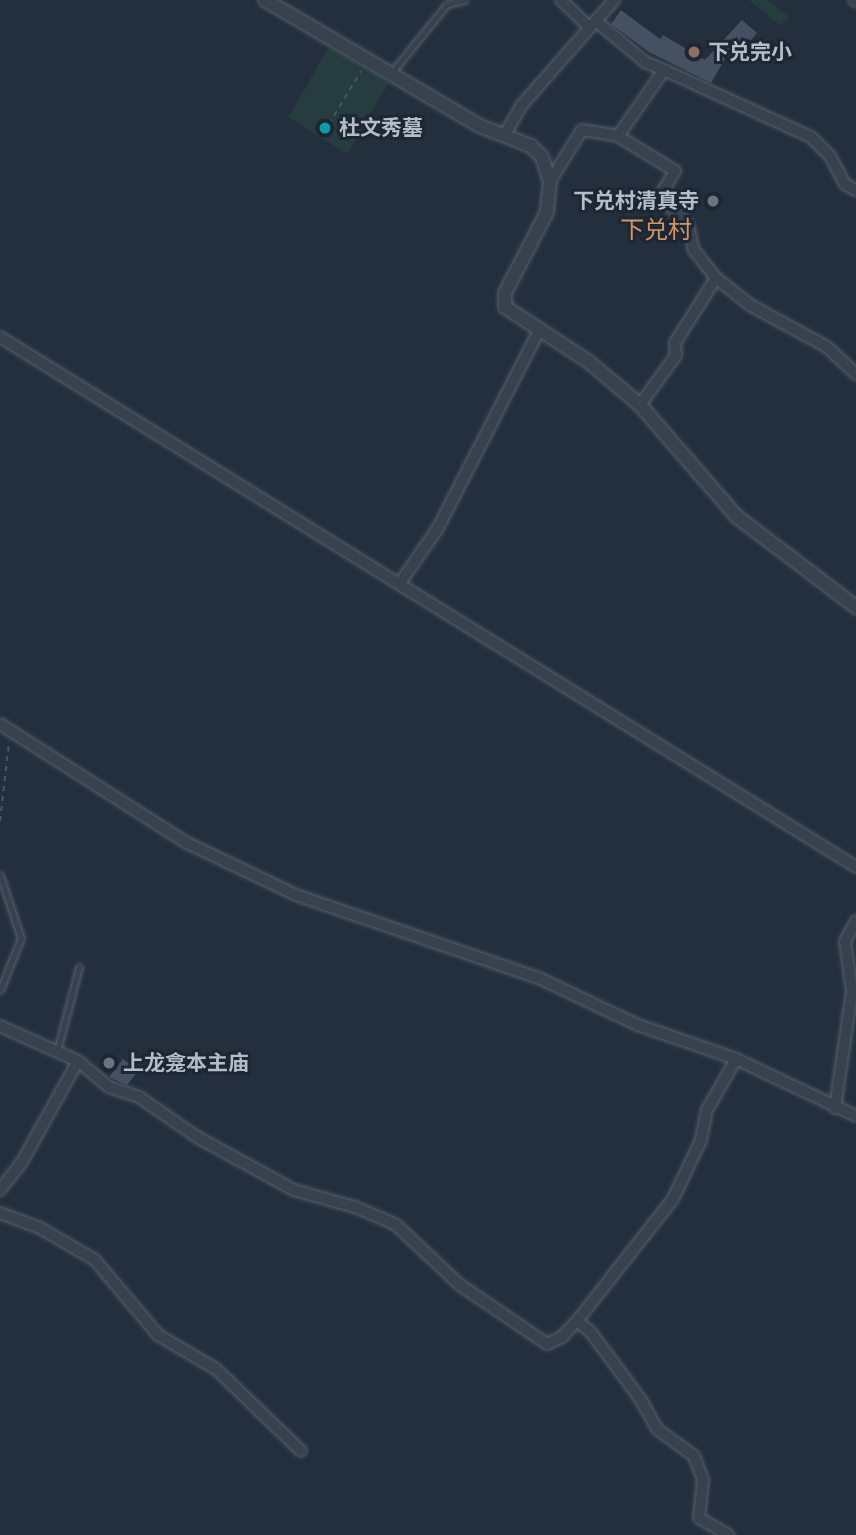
<!DOCTYPE html>
<meta charset="utf-8">
<style>
body{margin:0}
#map{position:relative;width:856px;height:1535px;overflow:hidden;background:#242f3e;font-family:Roboto,"Noto Sans SC",sans-serif}
div>[style]{position:absolute}
.green>*{inset:0;background:#263c3f}
.building>*{inset:0;background:#455162}
.path>*{height:2px;margin-top:-1px;transform-origin:0;background:repeating-linear-gradient(90deg,#44595c 0 5px,transparent 0 10px)}
.roads{filter:drop-shadow(0 0 2px #565f6c) drop-shadow(0 0 2px #565f6c)}
.service>*{height:5px;margin:-2.5px;padding:0 2.5px;transform-origin:2.5px;border-radius:2.5px;background:#38414e}
.minor>*{height:10px;margin:-5px;padding:0 5px;transform-origin:5px;border-radius:5px;background:#38414e}
.tertiary>*{height:12px;margin:-6px;padding:0 6px;transform-origin:6px;border-radius:6px;background:#38414e}
.dots>*{width:19px;height:19px;translate:-50% -50%;box-sizing:border-box;border:4px solid #1d2633;border-radius:50%}
span{translate:-50% -50%;white-space:nowrap;text-align:center;line-height:1.15;-webkit-text-stroke:6px #1d2633;paint-order:stroke}
.poi-label{font-size:21px;color:#b4bcc9;font-weight:700}
.left{translate:0 -50%;text-align:left}
.right{translate:-100% -50%;text-align:right}
.quarter-label{font-size:24px;color:#d59563}
</style>
<div id="map">
<div class="green">
<i style="clip-path:polygon(749px 0,768px 0,790px 18px,779px 25px)"></i>
<i style="clip-path:polygon(329px 47px,389px 83px,347px 154px,288px 117px)"></i>
</div>
<div class="building">
<i style="clip-path:polygon(621px 10px,660px 39px,663px 35px,705px 60px,742px 20px,757px 33px,732px 62px,726px 57px,711px 83px,649px 52px,618px 29px,611px 24px)"></i>
<i style="clip-path:polygon(123px 1059px,138px 1071px,127px 1085px,109px 1077px)"></i>
</div>
<div class="path">
<i style="left:329px;top:124px;width:62px;rotate:-58.9deg"></i>
<i style="left:0;top:821px;width:80px;rotate:-83.5deg"></i>
</div>
<div class="roads">
<div class="service">
<i style="left:392px;top:72px;width:87px;rotate:-51deg"></i>
<i style="left:447px;top:4px;width:18px;rotate:-13deg"></i>
<i style="left:0;top:875px;width:66px;rotate:71.6deg"></i>
<i style="left:21px;top:938px;width:56px;rotate:112deg"></i>
<i style="left:57px;top:1051px;width:87px;rotate:-75.3deg"></i>
</div>
<div class="minor">
<i style="left:561px;top:0;width:39px;rotate:44deg"></i>
<i style="left:854px;top:0;width:2px;rotate:27deg"></i>
<i style="left:664px;top:70px;width:162px;rotate:24.5deg"></i>
<i style="left:811px;top:137px;width:27px;rotate:45deg"></i>
<i style="left:830px;top:156px;width:32px;rotate:62deg"></i>
<i style="left:845px;top:184px;width:13px;rotate:29deg"></i>
<i style="left:504px;top:136px;width:34px;rotate:-60deg"></i>
<i style="left:521px;top:106px;width:141px;rotate:-48.7deg"></i>
<i style="left:618px;top:136px;width:67px;rotate:31.6deg"></i>
<i style="left:675px;top:171px;width:29px;rotate:121deg"></i>
<i style="left:660px;top:196px;width:40px;rotate:46deg"></i>
<i style="left:688px;top:225px;width:26px;rotate:77deg"></i>
<i style="left:694px;top:250px;width:36px;rotate:52deg"></i>
<i style="left:716px;top:278px;width:43px;rotate:38.5deg"></i>
<i style="left:750px;top:305px;width:88px;rotate:28.6deg"></i>
<i style="left:827px;top:347px;width:40px;rotate:43deg"></i>
<i style="left:550px;top:181px;width:60px;rotate:-57.9deg"></i>
<i style="left:582px;top:130px;width:36px;rotate:9deg"></i>
<i style="left:618px;top:136px;width:80px;rotate:-55.1deg"></i>
<i style="left:664px;top:70px;width:21px;rotate:-157deg"></i>
<i style="left:645px;top:62px;width:64px;rotate:-140.1deg"></i>
<i style="left:0;top:337px;width:1007px;rotate:31.76deg"></i>
<i style="left:640px;top:405px;width:62px;rotate:-54.2deg"></i>
<i style="left:676px;top:355px;width:12px;rotate:-95deg"></i>
<i style="left:675px;top:343px;width:77px;rotate:-57.8deg"></i>
<i style="left:400px;top:583px;width:67px;rotate:-55.4deg"></i>
<i style="left:438px;top:528px;width:224px;rotate:-62.9deg"></i>
<i style="left:0;top:724px;width:222px;rotate:32.5deg"></i>
<i style="left:187px;top:843px;width:121px;rotate:25.5deg"></i>
<i style="left:296px;top:895px;width:259px;rotate:18.9deg"></i>
<i style="left:541px;top:979px;width:107px;rotate:25.4deg"></i>
<i style="left:638px;top:1025px;width:104px;rotate:19.1deg"></i>
<i style="left:736px;top:1059px;width:133px;rotate:25.4deg"></i>
<i style="left:0;top:1026px;width:85px;rotate:24.2deg"></i>
<i style="left:78px;top:1061px;width:40px;rotate:40deg"></i>
<i style="left:109px;top:1087px;width:32px;rotate:18deg"></i>
<i style="left:139px;top:1097px;width:70px;rotate:34.6deg"></i>
<i style="left:197px;top:1137px;width:111px;rotate:28.7deg"></i>
<i style="left:294px;top:1190px;width:63px;rotate:15.6deg"></i>
<i style="left:355px;top:1207px;width:43px;rotate:23deg"></i>
<i style="left:395px;top:1224px;width:89px;rotate:43.2deg"></i>
<i style="left:460px;top:1285px;width:105px;rotate:34.1deg"></i>
<i style="left:547px;top:1344px;width:17px;rotate:-25deg"></i>
<i style="left:562px;top:1337px;width:22px;rotate:-47deg"></i>
<i style="left:577px;top:1321px;width:155px;rotate:-51.8deg"></i>
<i style="left:673px;top:1199px;width:65px;rotate:-64.6deg"></i>
<i style="left:701px;top:1140px;width:31px;rotate:-79deg"></i>
<i style="left:707px;top:1110px;width:59px;rotate:-60.4deg"></i>
<i style="left:835px;top:1108px;width:118px;rotate:-81.7deg"></i>
<i style="left:852px;top:991px;width:50px;rotate:-98deg"></i>
<i style="left:845px;top:941px;width:23px;rotate:-61deg"></i>
<i style="left:0;top:1190px;width:36px;rotate:-52deg"></i>
<i style="left:22px;top:1162px;width:115px;rotate:-61deg"></i>
<i style="left:0;top:1213px;width:43px;rotate:20.6deg"></i>
<i style="left:40px;top:1228px;width:64px;rotate:30.2deg"></i>
<i style="left:95px;top:1260px;width:98px;rotate:50deg"></i>
<i style="left:158px;top:1335px;width:67px;rotate:30.4deg"></i>
<i style="left:216px;top:1369px;width:118px;rotate:44deg"></i>
<i style="left:577px;top:1321px;width:16px;rotate:38deg"></i>
<i style="left:590px;top:1331px;width:86px;rotate:53.5deg"></i>
<i style="left:641px;top:1400px;width:33px;rotate:61deg"></i>
<i style="left:657px;top:1429px;width:46px;rotate:36.1deg"></i>
<i style="left:694px;top:1456px;width:26px;rotate:69deg"></i>
<i style="left:703px;top:1480px;width:38px;rotate:96deg"></i>
<i style="left:699px;top:1518px;width:34px;rotate:30deg"></i>
</div>
<div class="tertiary">
<i style="left:265px;top:0;width:249px;rotate:30.4deg"></i>
<i style="left:480px;top:126px;width:55px;rotate:21.4deg"></i>
<i style="left:531px;top:146px;width:16px;rotate:45deg"></i>
<i style="left:542px;top:157px;width:25px;rotate:72deg"></i>
<i style="left:550px;top:181px;width:31px;rotate:96deg"></i>
<i style="left:547px;top:212px;width:91px;rotate:117.4deg"></i>
<i style="left:505px;top:293px;width:14px;rotate:90deg"></i>
<i style="left:505px;top:307px;width:100px;rotate:33.2deg"></i>
<i style="left:589px;top:362px;width:67px;rotate:40.1deg"></i>
<i style="left:640px;top:405px;width:147px;rotate:49.1deg"></i>
<i style="left:736px;top:516px;width:151px;rotate:37.2deg"></i>
</div>
</div>
<div class="dots">
<i style="left:694px;top:52px;background:#8d6e63"></i>
<i style="left:325px;top:128px;background:#0f9aa8"></i>
<i style="left:713px;top:201px;background:#6b7280"></i>
<i style="left:109px;top:1063px;background:#6b7280"></i>
</div>
<div class="poi-label">
<span class="left" style="left:708px;top:52px">下兑完小</span>
<span class="left" style="left:339px;top:128px">杜文秀墓</span>
<span class="right" style="left:699px;top:201px">下兑村清真寺</span>
<span class="left" style="left:123px;top:1063px">上龙龛本主庙</span>
</div>
<div class="quarter-label">
<span style="left:656px;top:231px">下兑村</span>
</div>
</div>
